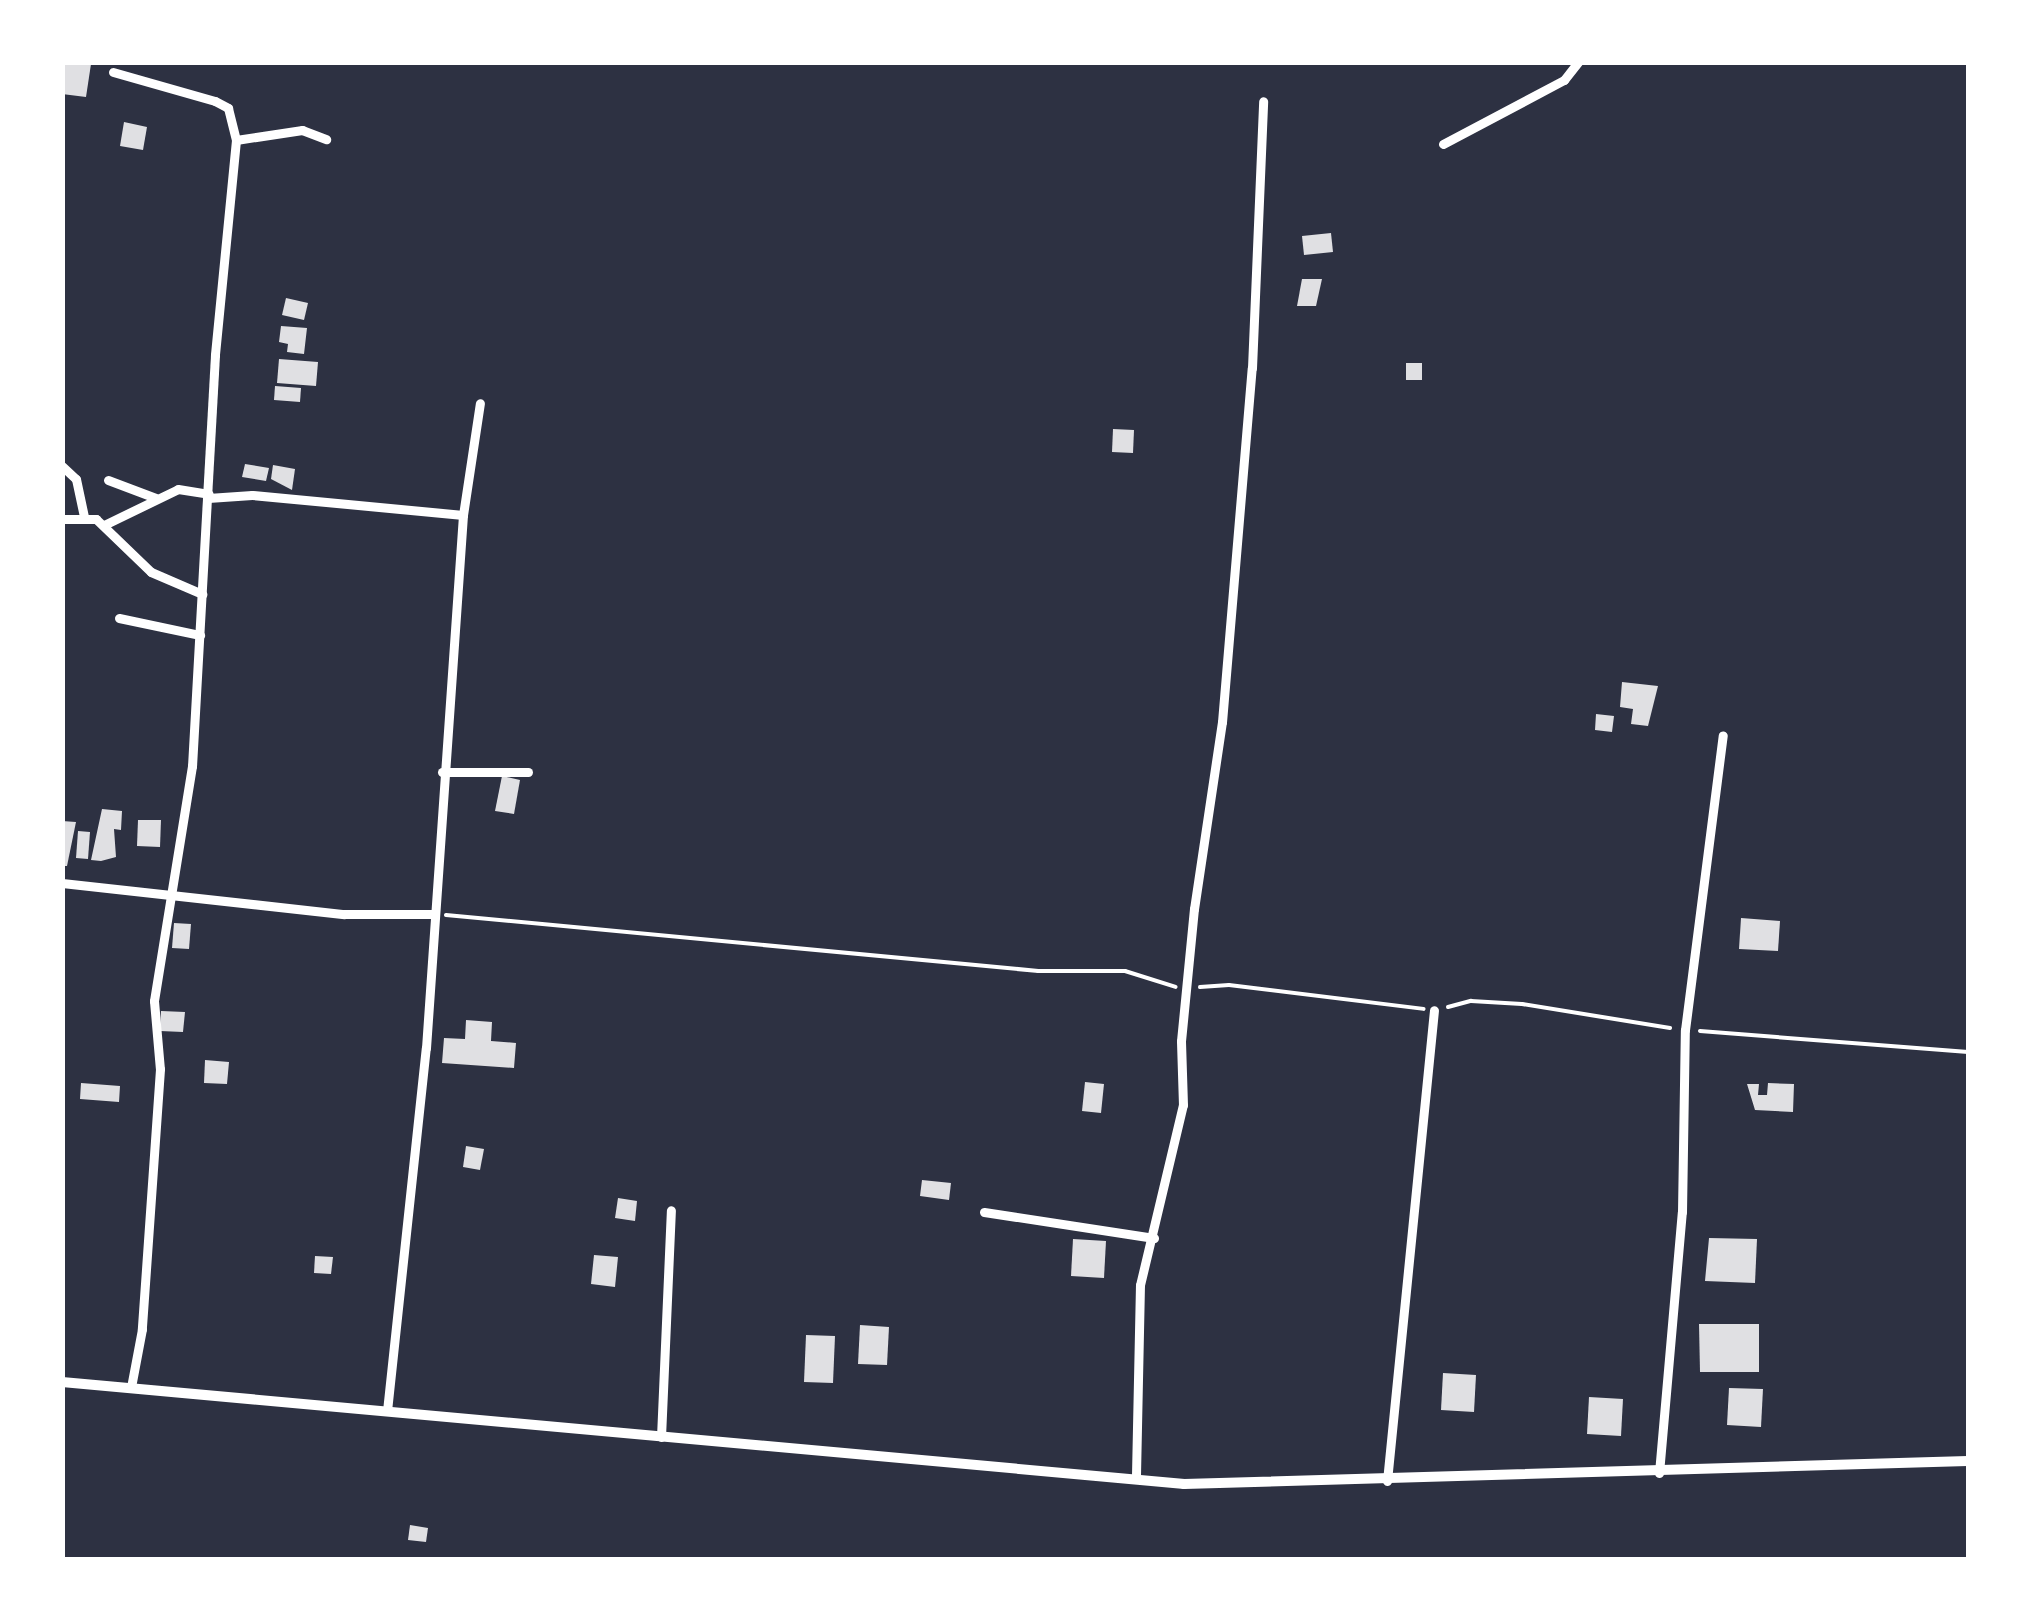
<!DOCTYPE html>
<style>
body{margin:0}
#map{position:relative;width:2031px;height:1622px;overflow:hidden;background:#2d3142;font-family:"Asap Condensed",sans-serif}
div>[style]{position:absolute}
.building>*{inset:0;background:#e0e0e3}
.path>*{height:4px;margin:-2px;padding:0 2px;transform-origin:2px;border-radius:2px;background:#fff}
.minor>*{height:9px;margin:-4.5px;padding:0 4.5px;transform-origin:4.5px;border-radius:4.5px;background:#fff}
.tertiary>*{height:10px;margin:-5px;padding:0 5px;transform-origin:5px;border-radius:5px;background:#fff}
span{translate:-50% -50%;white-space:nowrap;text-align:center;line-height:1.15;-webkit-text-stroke:8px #fff;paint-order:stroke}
.frame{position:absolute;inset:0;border:65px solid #fff;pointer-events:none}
</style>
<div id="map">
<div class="building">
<i style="clip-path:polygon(63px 62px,91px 64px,86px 97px,62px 94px)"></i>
<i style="clip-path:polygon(124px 122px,147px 127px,143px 150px,120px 146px)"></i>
<i style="clip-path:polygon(1331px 233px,1333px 252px,1304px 255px,1302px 236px)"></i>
<i style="clip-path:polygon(1302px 279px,1322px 279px,1316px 306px,1297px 306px)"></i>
<i style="clip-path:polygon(286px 298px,308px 303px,304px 320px,282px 315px)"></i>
<i style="clip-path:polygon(281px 326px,307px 328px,304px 354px,287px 352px,288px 344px,279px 342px)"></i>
<i style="clip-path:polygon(279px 359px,318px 362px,316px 386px,277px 383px)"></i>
<i style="clip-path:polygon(1406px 363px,1422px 363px,1422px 380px,1406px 380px)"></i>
<i style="clip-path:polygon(275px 386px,301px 388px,300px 402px,274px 400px)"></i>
<i style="clip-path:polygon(1113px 429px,1134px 430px,1133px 453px,1112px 452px)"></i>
<i style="clip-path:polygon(245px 464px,269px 468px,266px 481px,242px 477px)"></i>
<i style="clip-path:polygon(273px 465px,295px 469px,292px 490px,271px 479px)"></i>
<i style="clip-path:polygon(1622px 682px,1658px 686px,1648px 726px,1631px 724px,1633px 709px,1620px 707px)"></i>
<i style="clip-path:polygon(1596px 714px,1614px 716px,1612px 732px,1595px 730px)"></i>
<i style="clip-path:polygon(502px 776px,520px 780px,514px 814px,495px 811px)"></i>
<i style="clip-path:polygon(102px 809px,122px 811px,121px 830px,114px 829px,116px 857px,101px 861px,91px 860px)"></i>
<i style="clip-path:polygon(138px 820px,161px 820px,160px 847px,137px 846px)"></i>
<i style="clip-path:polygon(62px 821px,76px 822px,67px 866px,62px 866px)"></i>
<i style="clip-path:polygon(78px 831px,90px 832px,88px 859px,76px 858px)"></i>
<i style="clip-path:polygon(1741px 918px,1780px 921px,1778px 951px,1739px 949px)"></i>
<i style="clip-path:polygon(174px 923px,191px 924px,189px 949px,172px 948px)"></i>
<i style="clip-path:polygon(161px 1011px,185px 1012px,183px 1032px,160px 1031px)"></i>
<i style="clip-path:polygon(466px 1020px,492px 1022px,491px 1041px,516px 1043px,514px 1068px,442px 1063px,444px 1038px,465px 1039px)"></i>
<i style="clip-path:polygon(205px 1060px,229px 1062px,227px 1084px,204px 1083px)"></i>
<i style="clip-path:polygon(1085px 1082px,1104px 1084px,1101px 1113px,1082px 1111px)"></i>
<i style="clip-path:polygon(81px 1083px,120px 1086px,119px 1102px,80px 1099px)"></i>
<i style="clip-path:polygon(1768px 1083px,1794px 1084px,1793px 1112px,1755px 1110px,1747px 1084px,1759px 1084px,1758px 1095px,1767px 1095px)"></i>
<i style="clip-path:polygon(466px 1146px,484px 1149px,480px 1170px,463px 1167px)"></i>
<i style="clip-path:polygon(922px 1180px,951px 1183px,949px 1200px,920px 1196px)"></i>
<i style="clip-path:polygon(618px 1198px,637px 1201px,635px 1221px,615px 1218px)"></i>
<i style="clip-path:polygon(1709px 1238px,1757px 1239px,1755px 1283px,1705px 1281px)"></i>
<i style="clip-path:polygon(1073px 1239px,1106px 1241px,1104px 1278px,1071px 1276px)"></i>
<i style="clip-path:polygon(594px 1255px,618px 1257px,615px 1287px,591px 1284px)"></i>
<i style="clip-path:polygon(315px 1256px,333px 1257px,331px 1274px,314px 1273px)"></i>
<i style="clip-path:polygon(1699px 1324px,1759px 1324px,1759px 1372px,1700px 1372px)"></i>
<i style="clip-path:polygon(860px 1325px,889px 1327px,887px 1365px,858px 1364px)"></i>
<i style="clip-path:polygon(806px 1335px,835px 1336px,833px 1383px,804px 1382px)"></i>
<i style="clip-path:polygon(1443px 1373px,1476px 1375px,1474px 1412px,1441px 1410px)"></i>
<i style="clip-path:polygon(1729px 1388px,1763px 1389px,1761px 1427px,1727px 1425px)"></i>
<i style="clip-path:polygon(1589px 1397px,1623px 1399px,1621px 1436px,1587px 1434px)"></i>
<i style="clip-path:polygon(410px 1525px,428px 1528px,426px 1542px,408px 1540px)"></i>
</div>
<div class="path">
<i style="left:446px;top:915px;width:595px;rotate:5.4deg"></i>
<i style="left:1038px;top:971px;width:87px"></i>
<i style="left:1125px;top:971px;width:53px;rotate:17.4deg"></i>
<i style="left:1200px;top:987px;width:29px;rotate:-4deg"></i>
<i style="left:1229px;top:985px;width:196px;rotate:7deg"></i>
<i style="left:1448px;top:1007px;width:24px;rotate:-15deg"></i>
<i style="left:1471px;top:1001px;width:51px;rotate:3.4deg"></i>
<i style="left:1522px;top:1004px;width:150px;rotate:9.2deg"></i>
<i style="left:1700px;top:1031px;width:269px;rotate:4.5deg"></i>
</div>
<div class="minor">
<i style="left:113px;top:72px;width:106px;rotate:15.9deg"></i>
<i style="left:215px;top:101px;width:15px;rotate:28deg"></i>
<i style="left:228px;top:108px;width:33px;rotate:76deg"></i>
<i style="left:236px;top:140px;width:216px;rotate:95.6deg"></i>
<i style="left:215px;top:355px;width:412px;rotate:93.2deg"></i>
<i style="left:192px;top:766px;width:238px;rotate:99.2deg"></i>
<i style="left:154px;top:1001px;width:68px;rotate:85deg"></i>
<i style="left:160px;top:1069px;width:261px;rotate:94deg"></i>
<i style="left:142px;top:1329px;width:59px;rotate:100.7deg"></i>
<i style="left:236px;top:140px;width:67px;rotate:-8.6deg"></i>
<i style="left:302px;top:130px;width:26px;rotate:21deg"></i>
<i style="left:1443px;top:144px;width:137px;rotate:-27.9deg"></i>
<i style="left:1564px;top:80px;width:23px;rotate:-52deg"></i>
<i style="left:62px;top:466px;width:19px;rotate:43deg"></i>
<i style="left:76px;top:479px;width:39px;rotate:78deg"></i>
<i style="left:108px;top:480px;width:51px;rotate:20.6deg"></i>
<i style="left:208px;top:498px;width:44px;rotate:-3.9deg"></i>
<i style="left:252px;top:495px;width:212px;rotate:5.4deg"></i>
<i style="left:62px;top:519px;width:34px"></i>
<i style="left:96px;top:519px;width:76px;rotate:43.9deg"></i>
<i style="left:151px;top:572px;width:56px;rotate:23.3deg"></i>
<i style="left:104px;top:525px;width:82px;rotate:-25.9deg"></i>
<i style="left:178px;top:489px;width:31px;rotate:9deg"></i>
<i style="left:119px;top:618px;width:83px;rotate:11.9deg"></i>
<i style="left:442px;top:772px;width:86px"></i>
<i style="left:62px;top:883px;width:284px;rotate:6.3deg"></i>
<i style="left:344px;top:914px;width:87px"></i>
<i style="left:984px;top:1212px;width:172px;rotate:8.7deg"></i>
<i style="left:387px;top:1411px;width:365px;rotate:-83.9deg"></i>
<i style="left:426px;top:1048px;width:534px;rotate:-86.03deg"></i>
<i style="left:463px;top:515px;width:113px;rotate:-81.4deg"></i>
<i style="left:661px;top:1437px;width:227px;rotate:-87.5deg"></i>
<i style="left:1659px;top:1473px;width:262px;rotate:-85deg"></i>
<i style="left:1682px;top:1212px;width:182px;rotate:-89.1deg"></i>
<i style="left:1685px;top:1030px;width:297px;rotate:-82.7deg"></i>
<i style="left:1136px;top:1475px;width:190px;rotate:-88.8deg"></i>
<i style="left:1140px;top:1285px;width:185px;rotate:-76.6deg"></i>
<i style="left:1183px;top:1105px;width:64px;rotate:-91.8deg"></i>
<i style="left:1181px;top:1041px;width:133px;rotate:-84.4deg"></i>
<i style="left:1194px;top:909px;width:189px;rotate:-81.5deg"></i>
<i style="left:1222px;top:722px;width:355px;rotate:-85.2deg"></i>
<i style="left:1252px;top:368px;width:267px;rotate:-87.6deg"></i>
<i style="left:1387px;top:1481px;width:473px;rotate:-84.3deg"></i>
</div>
<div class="tertiary">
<i style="left:62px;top:1382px;width:1127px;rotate:5.19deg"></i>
<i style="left:1184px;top:1484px;width:784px;rotate:-1.68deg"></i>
</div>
<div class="frame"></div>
</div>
